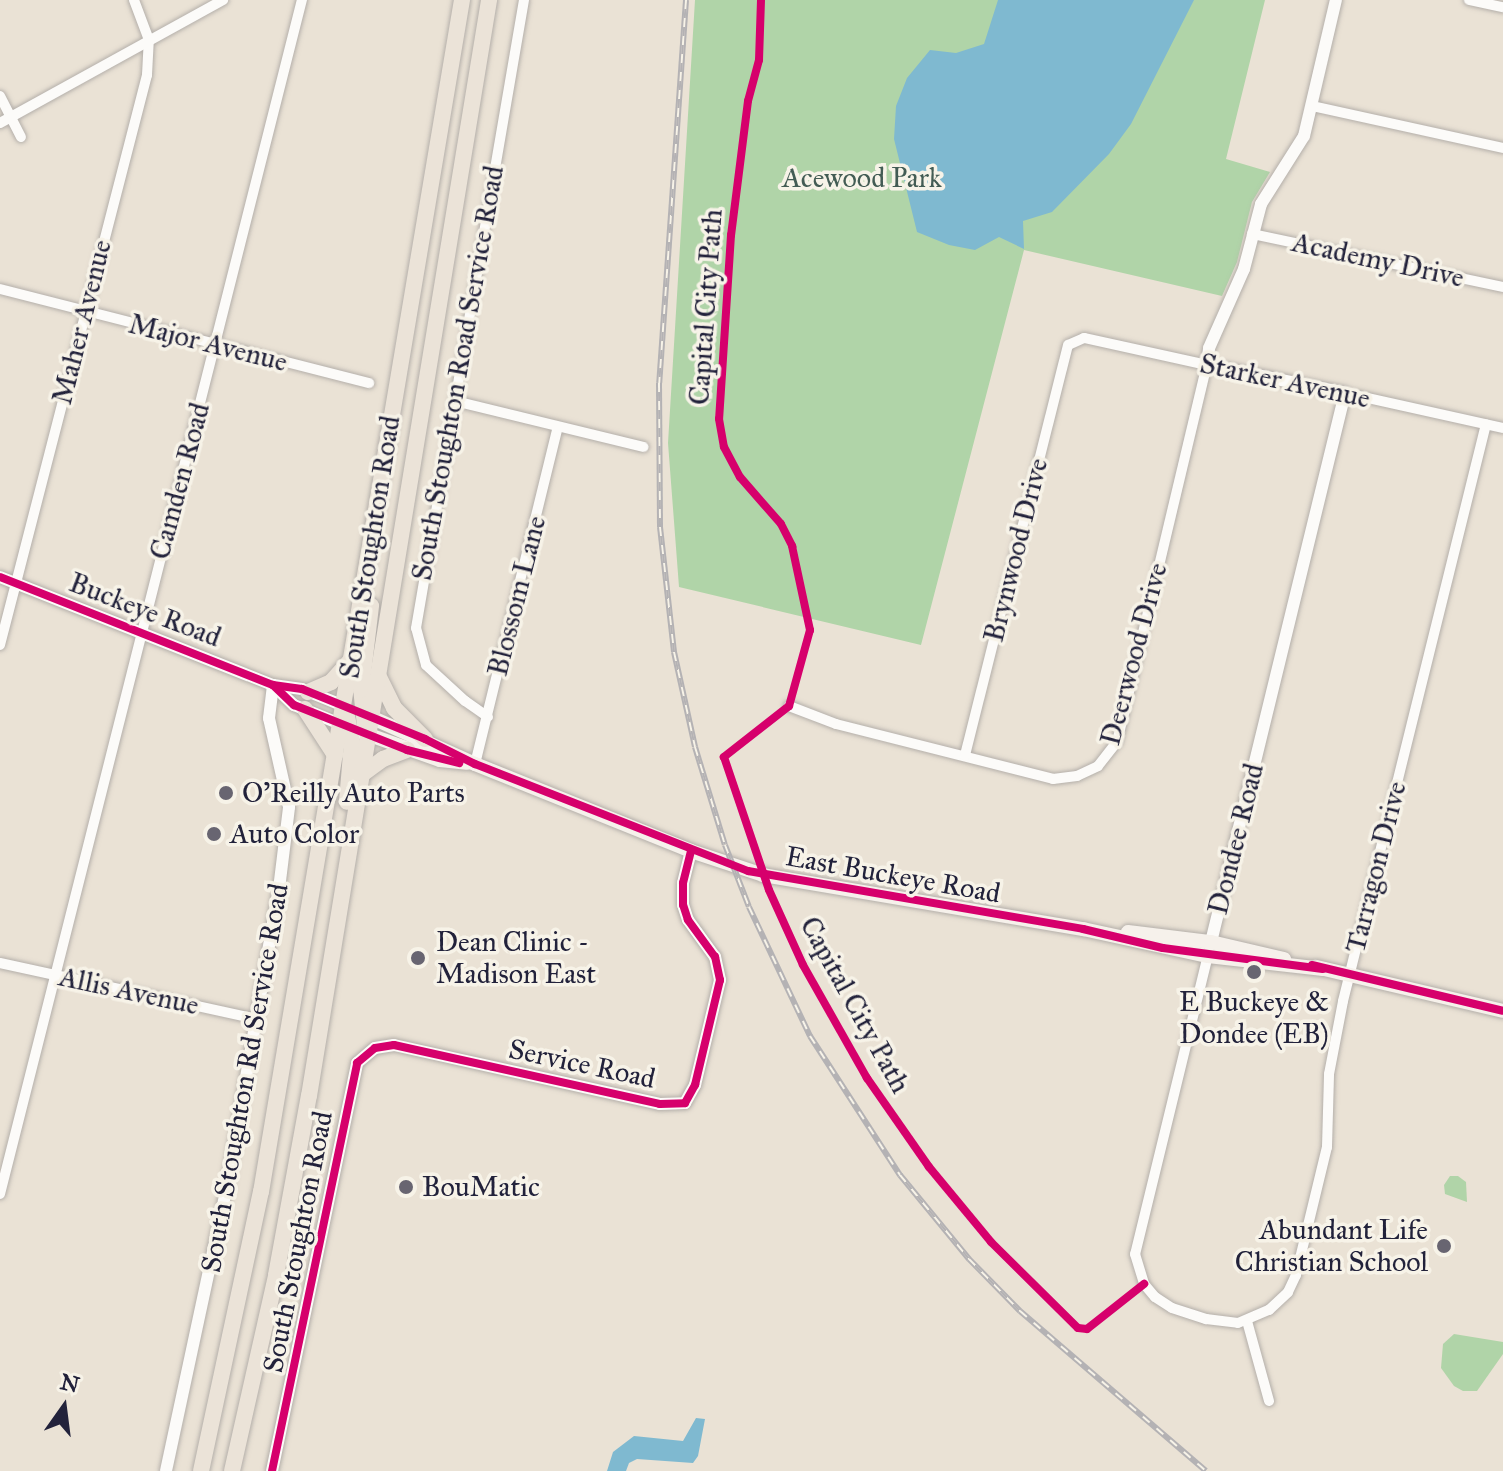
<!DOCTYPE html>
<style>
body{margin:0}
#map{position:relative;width:1503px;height:1471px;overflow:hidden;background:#eae2d5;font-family:"IM FELL Great Primer",serif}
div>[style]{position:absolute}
.green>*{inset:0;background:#b0d4a8}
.water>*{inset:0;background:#7fb9d0}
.roads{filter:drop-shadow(0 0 2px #b4afaa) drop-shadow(0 0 2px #b4afaa)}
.minor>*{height:10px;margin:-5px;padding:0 5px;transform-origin:5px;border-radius:5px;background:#fcfbf9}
.tertiary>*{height:12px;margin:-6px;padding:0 6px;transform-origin:6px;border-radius:6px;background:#fcfbf9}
.secondary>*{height:14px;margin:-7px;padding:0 7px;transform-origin:7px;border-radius:7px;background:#f6f1eb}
.primary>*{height:16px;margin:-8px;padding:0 8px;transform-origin:8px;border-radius:8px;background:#ebe3d8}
.rail>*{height:6px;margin-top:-3px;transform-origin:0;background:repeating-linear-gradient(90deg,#f7f3e8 0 9px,#b4b2b4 0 18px);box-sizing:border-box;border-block:2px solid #b4b2b4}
.cycleway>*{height:8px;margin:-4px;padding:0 4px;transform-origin:4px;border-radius:4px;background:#d6006c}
.dots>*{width:22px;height:22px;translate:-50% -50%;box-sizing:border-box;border:4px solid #f7f3e8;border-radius:50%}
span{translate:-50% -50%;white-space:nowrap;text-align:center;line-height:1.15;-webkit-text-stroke:7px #f7f3e8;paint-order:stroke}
.park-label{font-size:28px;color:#435c54}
.street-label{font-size:28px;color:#22223b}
.poi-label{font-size:28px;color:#22223b}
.left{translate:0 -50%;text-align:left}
.right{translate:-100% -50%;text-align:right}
.north{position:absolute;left:24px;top:1367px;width:80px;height:80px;-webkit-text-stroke:6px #f7f3e8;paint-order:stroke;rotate:14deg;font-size:22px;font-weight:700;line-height:32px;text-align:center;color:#22223b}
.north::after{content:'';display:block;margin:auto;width:28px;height:36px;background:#22223b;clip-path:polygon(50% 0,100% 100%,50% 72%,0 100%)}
</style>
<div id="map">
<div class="green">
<i style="clip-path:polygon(695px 0,1265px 0,1226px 159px,1270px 172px,1252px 202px,1237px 262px,1222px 296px,1024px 250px,921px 645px,679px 587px,668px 443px)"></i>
<i style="clip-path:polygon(1450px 1176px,1458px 1176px,1466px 1182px,1467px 1202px,1445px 1194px,1444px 1185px)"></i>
<i style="clip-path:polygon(1454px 1334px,1503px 1342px,1503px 1354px,1477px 1391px,1463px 1391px,1454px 1386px,1441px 1368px,1443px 1344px)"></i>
</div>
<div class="water">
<i style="clip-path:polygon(998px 0,1194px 0,1131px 124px,1109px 154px,1052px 212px,1023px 221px,1024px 249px,999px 237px,975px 250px,949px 245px,917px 232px,894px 139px,896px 106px,907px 78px,930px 50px,956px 53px,984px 44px)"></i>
<i style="clip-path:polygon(696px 1418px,705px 1419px,698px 1456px,693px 1463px,637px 1459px,629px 1463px,626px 1471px,607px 1471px,613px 1452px,634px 1436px,683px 1441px)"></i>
</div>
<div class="roads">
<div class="minor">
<i style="left:1469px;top:0;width:35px;rotate:12deg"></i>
<i style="left:0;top:96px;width:46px;rotate:62.9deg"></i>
<i style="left:1312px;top:106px;width:196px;rotate:12.4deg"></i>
<i style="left:0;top:123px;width:255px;rotate:-28.9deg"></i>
<i style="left:1252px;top:234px;width:257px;rotate:11.9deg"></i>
<i style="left:0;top:289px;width:381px;rotate:14.3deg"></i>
<i style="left:1345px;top:393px;width:162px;rotate:12.5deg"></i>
<i style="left:455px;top:401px;width:194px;rotate:13.7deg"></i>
<i style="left:0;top:645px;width:589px;rotate:-75.54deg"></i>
<i style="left:147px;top:75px;width:35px;rotate:-87deg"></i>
<i style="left:149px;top:40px;width:43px;rotate:-110.6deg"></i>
<i style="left:789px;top:706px;width:50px;rotate:21deg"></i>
<i style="left:836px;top:724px;width:224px;rotate:14.2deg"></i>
<i style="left:1053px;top:779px;width:24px;rotate:-7deg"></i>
<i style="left:1077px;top:776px;width:23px;rotate:-25deg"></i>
<i style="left:1098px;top:766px;width:31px;rotate:-52deg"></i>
<i style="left:1117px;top:742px;width:388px;rotate:-76.6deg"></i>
<i style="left:1207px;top:365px;width:126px;rotate:-167.6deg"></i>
<i style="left:1084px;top:338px;width:17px;rotate:156deg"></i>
<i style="left:1068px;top:345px;width:423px;rotate:104.1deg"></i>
<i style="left:488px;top:717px;width:28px;rotate:-145deg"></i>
<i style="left:465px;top:701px;width:53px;rotate:-137.3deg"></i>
<i style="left:426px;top:665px;width:38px;rotate:-105deg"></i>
<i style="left:416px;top:628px;width:637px;rotate:-80.24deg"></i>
<i style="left:475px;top:764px;width:347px;rotate:-76.2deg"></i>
<i style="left:1209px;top:951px;width:312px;rotate:103.7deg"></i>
<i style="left:1135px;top:1254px;width:31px;rotate:73deg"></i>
<i style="left:1144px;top:1284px;width:17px;rotate:50deg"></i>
<i style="left:1155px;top:1297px;width:20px;rotate:33deg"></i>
<i style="left:1172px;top:1308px;width:36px;rotate:18deg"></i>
<i style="left:1206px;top:1319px;width:32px;rotate:7deg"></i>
<i style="left:1238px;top:1323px;width:34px;rotate:-23deg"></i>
<i style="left:1269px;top:1310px;width:26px;rotate:-43deg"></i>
<i style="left:1288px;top:1292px;width:19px;rotate:-65deg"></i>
<i style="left:1296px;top:1275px;width:132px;rotate:-76.4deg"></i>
<i style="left:1327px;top:1147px;width:73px;rotate:-88.4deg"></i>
<i style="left:1329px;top:1074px;width:74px;rotate:-79.1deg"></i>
<i style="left:1343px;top:1001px;width:594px;rotate:-76.08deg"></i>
<i style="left:0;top:963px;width:263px;rotate:12.3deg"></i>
<i style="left:0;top:1194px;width:1232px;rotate:-75.81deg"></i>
<i style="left:1247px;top:1321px;width:83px;rotate:74.6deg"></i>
</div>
<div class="tertiary">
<i style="left:0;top:577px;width:294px;rotate:21.6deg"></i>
<i style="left:273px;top:685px;width:29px;rotate:8deg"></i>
<i style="left:302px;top:689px;width:45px;rotate:22deg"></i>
<i style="left:273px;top:685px;width:29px;rotate:44deg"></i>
<i style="left:294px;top:705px;width:50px;rotate:22.4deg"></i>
<i style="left:1211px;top:942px;width:565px;rotate:-76.28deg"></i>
<i style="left:1345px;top:393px;width:141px;rotate:-168.5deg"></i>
<i style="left:1207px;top:365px;width:17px;rotate:-83deg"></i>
<i style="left:1209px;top:348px;width:86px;rotate:-66.1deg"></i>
<i style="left:1244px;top:269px;width:67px;rotate:-75.3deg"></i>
<i style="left:1261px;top:204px;width:80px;rotate:-57.7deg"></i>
<i style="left:1304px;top:136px;width:140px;rotate:-76.8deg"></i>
<i style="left:166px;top:1471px;width:285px;rotate:-77.9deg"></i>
<i style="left:226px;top:1192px;width:308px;rotate:-80.1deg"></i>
<i style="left:279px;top:889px;width:83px;rotate:-83deg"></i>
<i style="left:289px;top:807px;width:91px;rotate:-102.7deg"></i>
<i style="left:269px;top:718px;width:33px;rotate:-83deg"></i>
<i style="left:272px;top:1471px;width:417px;rotate:-78.2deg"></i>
<i style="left:357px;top:1063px;width:23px;rotate:-40deg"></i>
<i style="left:375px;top:1048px;width:19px;rotate:-9deg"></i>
<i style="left:394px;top:1045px;width:272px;rotate:12.5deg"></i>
<i style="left:660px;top:1104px;width:25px;rotate:-2deg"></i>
<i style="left:685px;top:1103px;width:21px;rotate:-61deg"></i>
<i style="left:695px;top:1085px;width:108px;rotate:-76.6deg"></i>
<i style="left:720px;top:980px;width:24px;rotate:-102deg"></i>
<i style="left:715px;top:957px;width:46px;rotate:-126.1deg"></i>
<i style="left:688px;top:920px;width:16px;rotate:-108deg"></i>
<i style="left:683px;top:905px;width:22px;rotate:-90deg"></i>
<i style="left:683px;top:883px;width:33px;rotate:-76deg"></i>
</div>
<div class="secondary">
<i style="left:364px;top:714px;width:122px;rotate:24.2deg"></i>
<i style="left:475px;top:764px;width:233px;rotate:21.9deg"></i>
<i style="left:691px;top:851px;width:76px;rotate:18.4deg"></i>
<i style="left:763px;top:875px;width:325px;rotate:9.6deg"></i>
<i style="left:1083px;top:929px;width:128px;rotate:12.2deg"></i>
<i style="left:1208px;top:956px;width:116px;rotate:6.4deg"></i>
<i style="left:361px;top:732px;width:84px;rotate:19.5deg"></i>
<i style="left:440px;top:760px;width:27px;rotate:6deg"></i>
<i style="left:1128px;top:932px;width:84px;rotate:6.9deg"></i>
<i style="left:1211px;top:942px;width:75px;rotate:13.1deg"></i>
<i style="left:1316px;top:967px;width:192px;rotate:13.2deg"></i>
</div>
<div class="primary">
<i style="left:379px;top:677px;width:34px;rotate:64deg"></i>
<i style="left:394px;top:708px;width:44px;rotate:45deg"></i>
<i style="left:308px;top:692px;width:25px;rotate:-23deg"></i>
<i style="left:331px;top:682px;width:28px;rotate:-48deg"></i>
<i style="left:305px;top:709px;width:55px;rotate:56.9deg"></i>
<i style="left:346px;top:711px;width:32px;rotate:79deg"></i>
<i style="left:352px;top:742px;width:60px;rotate:94.8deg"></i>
<i style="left:365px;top:726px;width:36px;rotate:-96deg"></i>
<i style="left:361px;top:690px;width:85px;rotate:-83.2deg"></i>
<i style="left:361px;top:775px;width:27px;rotate:-36deg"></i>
<i style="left:383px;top:759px;width:26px;rotate:-21deg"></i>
<i style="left:201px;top:1471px;width:285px;rotate:-77.9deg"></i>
<i style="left:261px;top:1192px;width:1209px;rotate:-80.43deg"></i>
<i style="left:232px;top:1471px;width:201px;rotate:-77.3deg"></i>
<i style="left:276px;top:1275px;width:182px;rotate:-79.6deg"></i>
<i style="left:309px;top:1096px;width:1111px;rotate:-80.67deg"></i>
</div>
</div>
<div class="rail">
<i style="left:686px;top:0;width:384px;rotate:94deg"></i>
<i style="left:659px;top:383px;width:144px;rotate:89.6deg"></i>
<i style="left:660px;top:527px;width:126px;rotate:83.6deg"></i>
<i style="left:674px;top:652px;width:97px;rotate:77.5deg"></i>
<i style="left:695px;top:747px;width:102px;rotate:73deg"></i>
<i style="left:725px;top:845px;width:66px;rotate:68.8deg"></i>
<i style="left:749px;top:907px;width:143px;rotate:64.7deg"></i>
<i style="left:810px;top:1036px;width:166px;rotate:57.1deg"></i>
<i style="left:900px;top:1175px;width:109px;rotate:50.6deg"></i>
<i style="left:969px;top:1259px;width:73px;rotate:45.6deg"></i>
<i style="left:1020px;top:1311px;width:245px;rotate:40.7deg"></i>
</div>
<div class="cycleway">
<i style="left:761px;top:0;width:60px;rotate:91.9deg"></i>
<i style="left:759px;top:60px;width:42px;rotate:105deg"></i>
<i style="left:748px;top:101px;width:135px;rotate:97.2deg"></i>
<i style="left:731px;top:235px;width:184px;rotate:93.7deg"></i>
<i style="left:719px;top:419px;width:28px;rotate:80deg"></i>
<i style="left:724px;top:447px;width:34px;rotate:62deg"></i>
<i style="left:740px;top:477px;width:62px;rotate:48.9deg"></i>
<i style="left:781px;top:524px;width:25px;rotate:63deg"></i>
<i style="left:792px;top:546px;width:86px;rotate:77.9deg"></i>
<i style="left:810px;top:630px;width:79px;rotate:105.4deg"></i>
<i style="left:789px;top:706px;width:83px;rotate:141.9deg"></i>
<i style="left:724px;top:757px;width:140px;rotate:71.3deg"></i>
<i style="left:769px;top:890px;width:82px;rotate:65.6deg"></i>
<i style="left:803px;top:965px;width:130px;rotate:60.5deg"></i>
<i style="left:867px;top:1078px;width:108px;rotate:55.1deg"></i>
<i style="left:929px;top:1167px;width:97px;rotate:50.4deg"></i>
<i style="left:991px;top:1242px;width:122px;rotate:44.7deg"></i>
<i style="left:1078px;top:1328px;width:9px;rotate:6deg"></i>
<i style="left:1087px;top:1329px;width:73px;rotate:-38.3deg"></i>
<i style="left:0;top:577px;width:294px;rotate:21.6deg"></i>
<i style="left:273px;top:685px;width:29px;rotate:8deg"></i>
<i style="left:302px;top:689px;width:133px;rotate:22.1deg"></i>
<i style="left:425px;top:739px;width:56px;rotate:26.6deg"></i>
<i style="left:475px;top:764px;width:293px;rotate:21.4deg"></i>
<i style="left:748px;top:871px;width:340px;rotate:9.8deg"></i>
<i style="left:1083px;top:929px;width:82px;rotate:13.4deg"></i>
<i style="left:1163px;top:948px;width:161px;rotate:7.5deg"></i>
<i style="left:273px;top:685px;width:29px;rotate:44deg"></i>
<i style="left:294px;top:705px;width:122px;rotate:21.7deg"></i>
<i style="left:407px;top:750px;width:54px;rotate:14deg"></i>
<i style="left:1312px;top:965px;width:196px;rotate:13.5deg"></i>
<i style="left:272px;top:1471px;width:417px;rotate:-78.2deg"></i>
<i style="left:357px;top:1063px;width:23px;rotate:-40deg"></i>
<i style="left:375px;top:1048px;width:19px;rotate:-9deg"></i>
<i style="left:394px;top:1045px;width:272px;rotate:12.5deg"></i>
<i style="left:660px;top:1104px;width:25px;rotate:-2deg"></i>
<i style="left:685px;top:1103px;width:21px;rotate:-61deg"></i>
<i style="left:695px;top:1085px;width:108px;rotate:-76.6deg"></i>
<i style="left:720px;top:980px;width:24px;rotate:-102deg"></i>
<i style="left:715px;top:957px;width:46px;rotate:-126.1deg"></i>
<i style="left:688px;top:920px;width:16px;rotate:-108deg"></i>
<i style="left:683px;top:905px;width:22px;rotate:-90deg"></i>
<i style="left:683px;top:883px;width:33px;rotate:-76deg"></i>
</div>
<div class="dots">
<i style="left:226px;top:793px;background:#686571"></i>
<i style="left:214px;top:834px;background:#686571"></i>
<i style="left:418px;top:958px;background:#686571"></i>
<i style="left:1254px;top:972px;background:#686571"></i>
<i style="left:406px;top:1187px;background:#686571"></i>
<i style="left:1444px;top:1246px;background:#686571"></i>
</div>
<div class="park-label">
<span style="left:862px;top:178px">Acewood Park</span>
</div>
<div class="street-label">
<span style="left:1378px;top:260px;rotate:12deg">Academy Drive</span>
<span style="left:706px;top:307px;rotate:-86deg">Capital City Path</span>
<span style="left:82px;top:322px;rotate:-76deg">Maher Avenue</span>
<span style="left:208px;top:343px;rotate:14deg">Major Avenue</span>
<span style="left:458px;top:373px;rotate:-80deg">South Stoughton Road Service Road</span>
<span style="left:1285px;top:381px;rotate:12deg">Starker Avenue</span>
<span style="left:180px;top:481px;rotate:-75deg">Camden Road</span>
<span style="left:370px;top:547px;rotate:-81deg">South Stoughton Road</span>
<span style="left:1016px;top:550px;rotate:-76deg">Brynwood Drive</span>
<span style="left:517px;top:596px;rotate:-76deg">Blossom Lane</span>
<span style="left:145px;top:610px;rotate:21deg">Buckeye Road</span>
<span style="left:1134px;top:654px;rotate:-75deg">Deerwood Drive</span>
<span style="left:1236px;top:839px;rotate:-76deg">Dondee Road</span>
<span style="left:1376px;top:867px;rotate:-76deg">Tarragon Drive</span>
<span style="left:893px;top:875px;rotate:10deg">East Buckeye Road</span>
<span style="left:129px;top:991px;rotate:12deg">Allis Avenue</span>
<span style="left:855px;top:1005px;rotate:61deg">Capital City Path</span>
<span style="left:582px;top:1064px;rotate:12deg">Service Road</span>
<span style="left:245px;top:1078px;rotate:-80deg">South Stoughton Rd Service Road</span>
<span style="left:298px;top:1242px;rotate:-79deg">South Stoughton Road</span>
</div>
<div class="poi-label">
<span class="left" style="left:242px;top:793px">O'Reilly Auto Parts</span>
<span class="left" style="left:230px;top:834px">Auto Color</span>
<span class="left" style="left:436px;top:958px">Dean Clinic -<br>Madison East</span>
<span style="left:1254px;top:1018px">E Buckeye &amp;<br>Dondee (EB)</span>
<span class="left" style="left:422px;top:1187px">BouMatic</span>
<span class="right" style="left:1428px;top:1246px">Abundant Life<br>Christian School</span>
</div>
<div class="north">N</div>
</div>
